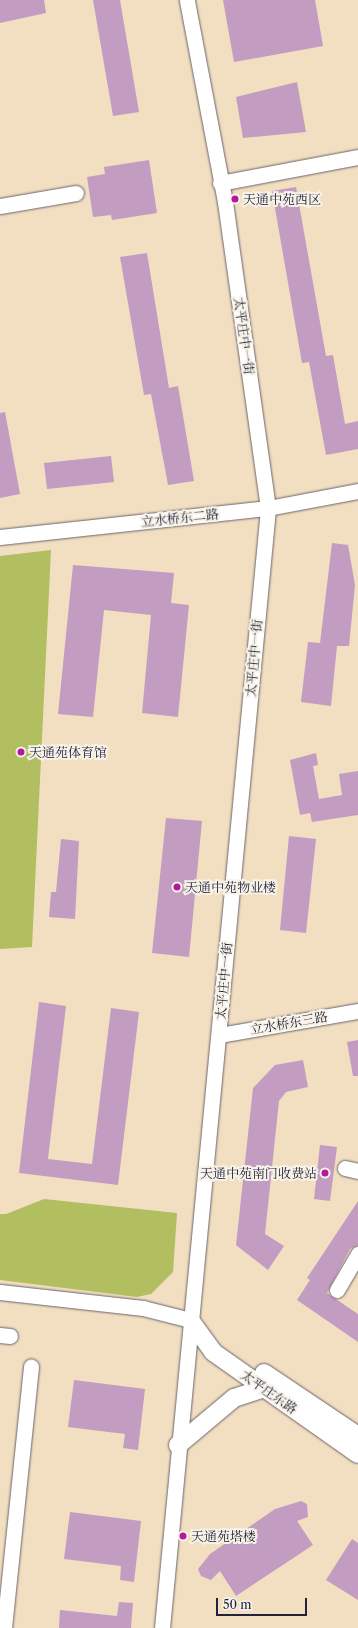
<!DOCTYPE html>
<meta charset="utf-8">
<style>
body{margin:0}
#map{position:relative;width:358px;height:1628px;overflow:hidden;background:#f2dec1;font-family:"Libre Caslon Text","Noto Serif SC",serif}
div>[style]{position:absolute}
.green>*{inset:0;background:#b1bf61}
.building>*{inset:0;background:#c39cc2}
.roads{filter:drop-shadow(0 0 1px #6b646a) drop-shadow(0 0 1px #6b646a)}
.minor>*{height:15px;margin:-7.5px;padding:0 7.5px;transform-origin:7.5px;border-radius:7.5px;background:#fff}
.major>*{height:18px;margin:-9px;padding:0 9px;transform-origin:9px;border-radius:9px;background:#fff}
.dots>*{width:11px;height:11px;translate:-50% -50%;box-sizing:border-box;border:2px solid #f7f3e8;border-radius:50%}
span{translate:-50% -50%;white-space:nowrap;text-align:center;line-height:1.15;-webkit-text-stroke:4px #f7f3e8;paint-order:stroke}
.poi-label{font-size:13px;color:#22223b}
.left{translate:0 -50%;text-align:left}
.right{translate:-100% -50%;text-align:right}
.street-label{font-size:13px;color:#22223b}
.scale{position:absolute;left:216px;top:1598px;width:91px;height:18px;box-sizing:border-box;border:2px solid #22223b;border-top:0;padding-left:5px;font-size:12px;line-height:14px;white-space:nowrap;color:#22223b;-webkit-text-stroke:3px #f7f3e8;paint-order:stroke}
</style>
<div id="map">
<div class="green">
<i style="clip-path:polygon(51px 550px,32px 947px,0 949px,0 556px)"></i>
<i style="clip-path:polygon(44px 1199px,177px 1213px,173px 1272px,151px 1294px,137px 1297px,0 1280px,0 1214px,6px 1214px)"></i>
</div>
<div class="building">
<i style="clip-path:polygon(0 0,44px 0,46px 13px,0 23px)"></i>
<i style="clip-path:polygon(93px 0,120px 0,139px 112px,113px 116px)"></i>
<i style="clip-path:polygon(223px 0,315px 0,323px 46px,234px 62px)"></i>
<i style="clip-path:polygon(297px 82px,306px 132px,243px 138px,236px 97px)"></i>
<i style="clip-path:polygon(149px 160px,157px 213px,112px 220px,111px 215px,93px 217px,87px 177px,105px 174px,104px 167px)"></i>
<i style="clip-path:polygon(296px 187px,326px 356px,333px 355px,345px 424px,358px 421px,358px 449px,326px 455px,309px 362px,302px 363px,272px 191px)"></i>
<i style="clip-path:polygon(147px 253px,169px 388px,178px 386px,194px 481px,168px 485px,151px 394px,144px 395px,120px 257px)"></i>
<i style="clip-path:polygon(5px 412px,20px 494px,0 498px,0 413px)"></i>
<i style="clip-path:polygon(111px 456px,114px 482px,47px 489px,44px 463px)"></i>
<i style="clip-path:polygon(332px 543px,348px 545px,355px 585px,349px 646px,337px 646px,331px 706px,301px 702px,308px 642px,320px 643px)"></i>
<i style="clip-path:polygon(73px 565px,174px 573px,171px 603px,189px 605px,178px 717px,142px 713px,151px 615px,104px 610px,93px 717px,58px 714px)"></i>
<i style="clip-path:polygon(316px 753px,318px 765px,313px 766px,319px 799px,342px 795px,339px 774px,358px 771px,358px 815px,312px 822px,310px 813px,300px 815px,290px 760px)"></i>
<i style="clip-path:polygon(166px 818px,202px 821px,189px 957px,152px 953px)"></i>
<i style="clip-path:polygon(289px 836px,316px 839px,306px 933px,280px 930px)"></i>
<i style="clip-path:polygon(61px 839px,79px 841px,75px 919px,49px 917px,51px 892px,56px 892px)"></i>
<i style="clip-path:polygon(39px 1002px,66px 1006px,48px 1159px,92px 1164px,111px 1008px,139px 1012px,118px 1185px,19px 1173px)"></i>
<i style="clip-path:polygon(358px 1040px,358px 1076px,353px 1076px,347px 1042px)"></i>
<i style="clip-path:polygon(303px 1060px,308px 1087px,286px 1092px,279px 1101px,265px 1234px,284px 1246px,268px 1270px,236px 1245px,253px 1088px,275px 1065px)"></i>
<i style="clip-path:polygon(320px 1145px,337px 1147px,330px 1201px,314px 1199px)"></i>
<i style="clip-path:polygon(358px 1201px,358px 1245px,350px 1249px,327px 1293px,358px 1314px,358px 1342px,297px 1300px,310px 1280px,307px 1278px)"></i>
<i style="clip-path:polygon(74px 1380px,145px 1389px,138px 1450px,123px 1448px,125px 1434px,68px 1427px)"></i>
<i style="clip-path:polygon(301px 1501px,307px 1504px,308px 1517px,297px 1521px,313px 1545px,236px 1596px,220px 1571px,211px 1580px,201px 1576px,198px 1569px,210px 1554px,275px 1509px)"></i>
<i style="clip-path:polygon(70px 1512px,141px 1521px,134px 1582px,120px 1580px,121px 1566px,64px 1559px)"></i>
<i style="clip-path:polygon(352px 1539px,358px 1543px,358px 1600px,326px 1580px)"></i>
<i style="clip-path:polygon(119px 1602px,133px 1603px,131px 1628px,59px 1628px,60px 1610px,117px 1616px)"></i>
</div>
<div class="roads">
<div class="minor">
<i style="left:220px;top:183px;width:140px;rotate:-10.7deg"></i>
<i style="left:0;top:206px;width:77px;rotate:-9.7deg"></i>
<i style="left:0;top:537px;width:270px;rotate:-6.2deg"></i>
<i style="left:268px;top:508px;width:92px;rotate:-10.7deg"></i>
<i style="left:219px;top:1035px;width:141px;rotate:-9.8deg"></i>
<i style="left:345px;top:1168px;width:13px;rotate:13deg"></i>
<i style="left:337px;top:1290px;width:42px;rotate:-59.7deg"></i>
<i style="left:0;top:1292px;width:144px;rotate:6.4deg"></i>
<i style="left:143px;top:1308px;width:49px;rotate:14.3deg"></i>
<i style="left:0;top:1335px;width:10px;rotate:6deg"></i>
<i style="left:4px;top:1628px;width:263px;rotate:-84.1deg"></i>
<i style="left:162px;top:1628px;width:1125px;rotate:-84.59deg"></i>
<i style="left:268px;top:508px;width:309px;rotate:-98deg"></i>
<i style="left:225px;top:202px;width:206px;rotate:-100.7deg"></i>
</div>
<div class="major">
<i style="left:190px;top:1320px;width:39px;rotate:54deg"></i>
<i style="left:213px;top:1352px;width:177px;rotate:35.1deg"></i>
<i style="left:264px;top:1373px;width:113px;rotate:33.8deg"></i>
<i style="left:178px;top:1445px;width:73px;rotate:-40deg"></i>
<i style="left:234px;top:1398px;width:33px;rotate:-18deg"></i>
</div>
</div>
<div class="dots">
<i style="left:235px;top:199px;background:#b5179e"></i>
<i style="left:21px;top:752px;background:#b5179e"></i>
<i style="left:177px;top:887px;background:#b5179e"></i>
<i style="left:325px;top:1173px;background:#b5179e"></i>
<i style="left:183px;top:1536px;background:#b5179e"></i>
</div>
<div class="poi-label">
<span class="left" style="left:243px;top:199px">天通中苑西区</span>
<span class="left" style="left:29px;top:752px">天通苑体育馆</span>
<span class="left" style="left:185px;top:887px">天通中苑物业楼</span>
<span class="right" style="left:317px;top:1173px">天通中苑南门收费站</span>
<span class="left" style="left:191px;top:1536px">天通苑塔楼</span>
</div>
<div class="street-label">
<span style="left:244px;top:336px;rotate:82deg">太平庄中一街</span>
<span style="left:180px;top:518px;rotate:-6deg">立水桥东二路</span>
<span style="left:254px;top:658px;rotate:-85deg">太平庄中一街</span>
<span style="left:224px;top:981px;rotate:-85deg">太平庄中一街</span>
<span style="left:289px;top:1023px;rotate:-10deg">立水桥东三路</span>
<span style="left:269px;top:1392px;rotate:35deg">太平庄东路</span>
</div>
<div class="scale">50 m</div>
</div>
